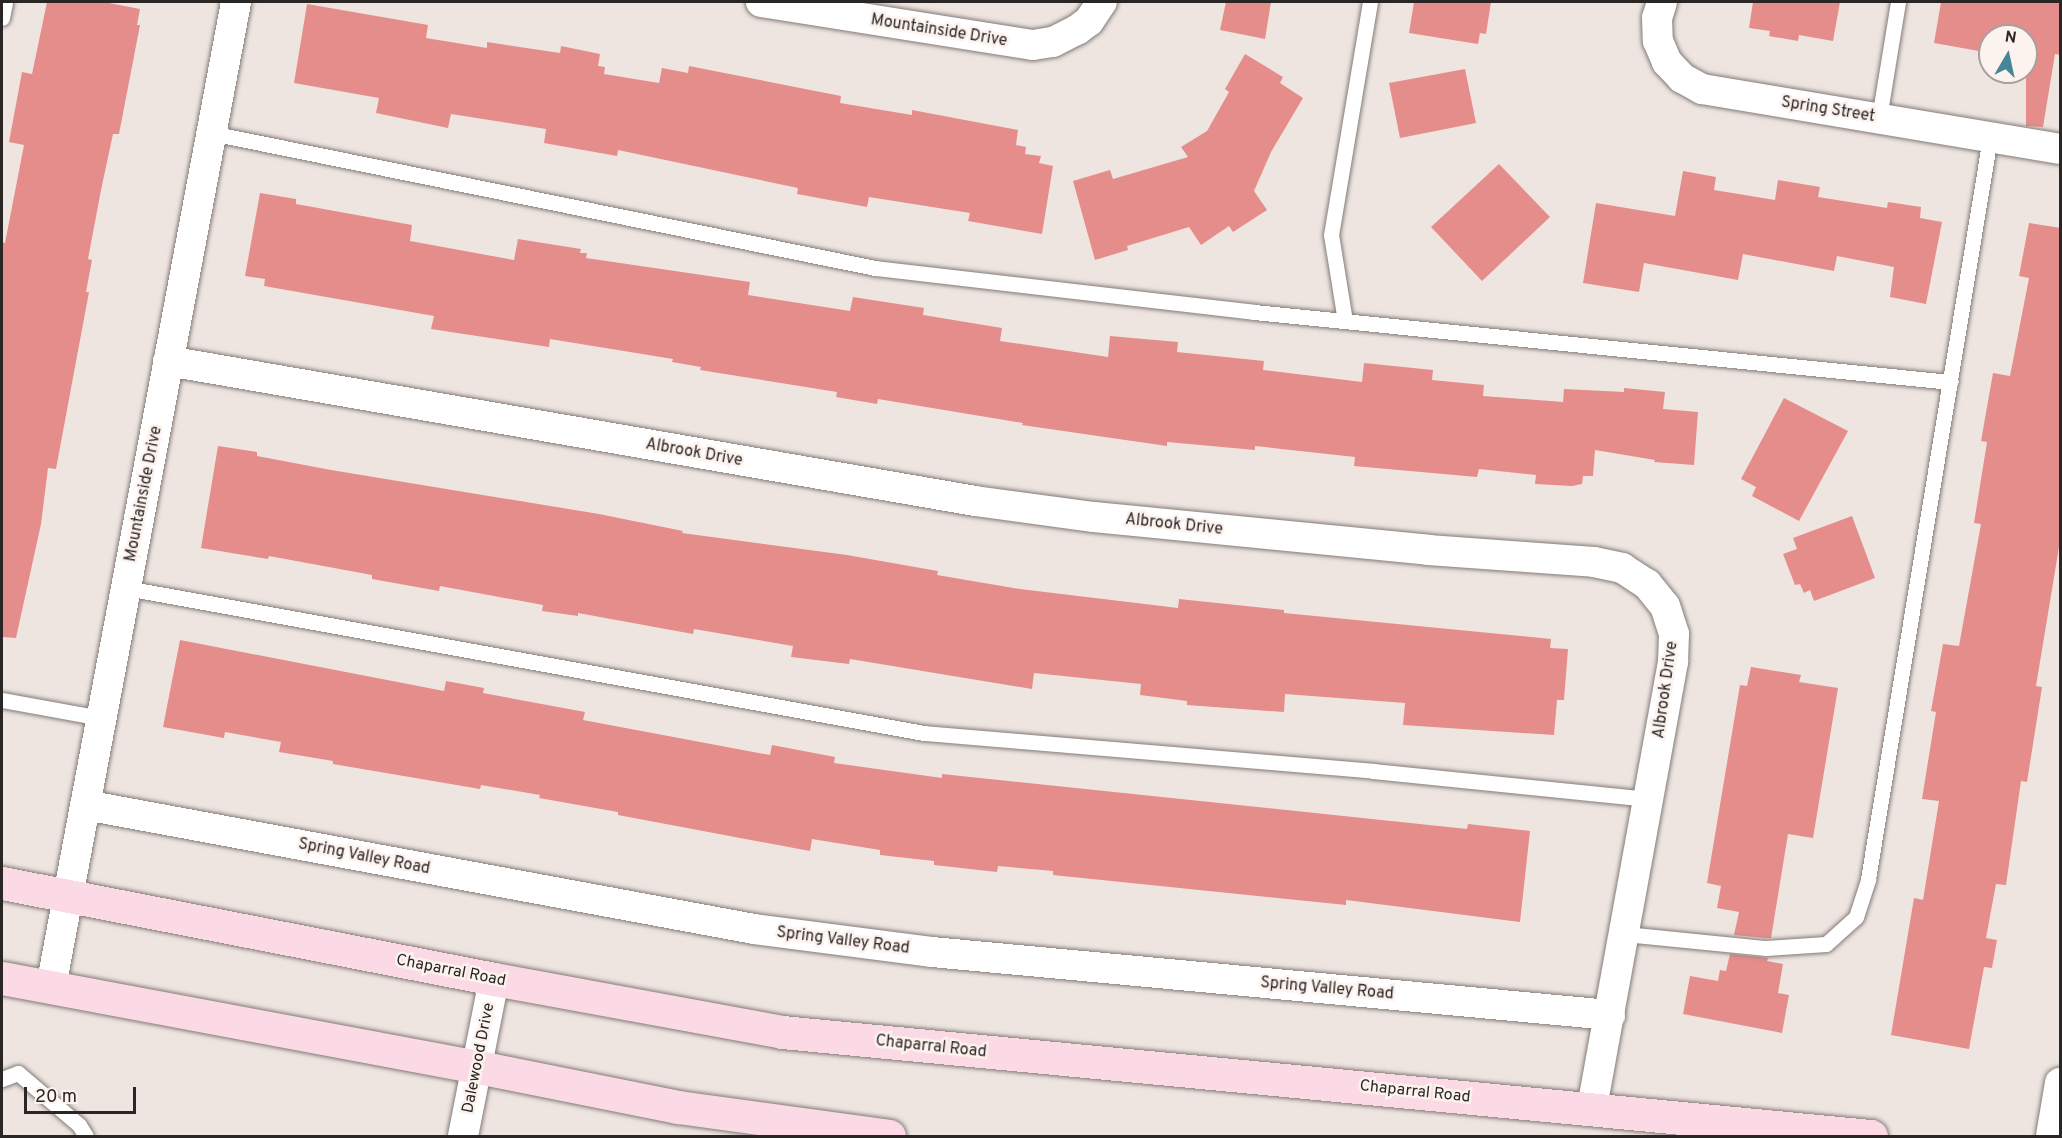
<!DOCTYPE html>
<style>
body{margin:0}
#map{position:relative;width:2062px;height:1138px;overflow:hidden;background:#eee5e1;font-family:Overpass,sans-serif}
div>[style]{position:absolute}
.building>*{inset:0;background:#e58d8b}
.roads{filter:drop-shadow(0 0 2px #837b77) drop-shadow(0 0 2px #837b77)}
.lane>*{height:15px;margin:-7.5px;padding:0 7.5px;transform-origin:7.5px;border-radius:7.5px;background:#fff}
.street>*{height:30px;margin:-15px;padding:0 15px;transform-origin:15px;border-radius:15px;background:#fff}
.secondary>*{height:33px;margin:-16.5px;padding:0 16.5px;transform-origin:16.5px;border-radius:16.5px;background:#fcdae5}
span{translate:-50% -50%;white-space:nowrap;text-align:center;line-height:1.15;-webkit-text-stroke:5px #fcf2ee;paint-order:stroke}
.street-label{font-size:16px;color:#2a2625}
.frame{position:absolute;inset:0;border:3px solid #2a2625;pointer-events:none}
.north{position:absolute;left:1978px;top:24px;width:60px;height:60px;box-sizing:border-box;background:#fcf2ee;border:2px solid #a8a09e;border-radius:50%;rotate:9deg;font-size:16px;font-weight:700;line-height:24px;text-align:center;color:#2a2625}
.north::after{content:'';display:block;margin:auto;width:21px;height:27px;background:#448797;clip-path:polygon(50% 0,100% 100%,50% 72%,0 100%)}
.scale{position:absolute;left:24px;top:1087px;width:112px;height:27px;box-sizing:border-box;border:3px solid #2a2625;border-top:0;padding-left:8px;font-size:18px;line-height:21px;white-space:nowrap;color:#2a2625;-webkit-text-stroke:4px #fcf2ee;paint-order:stroke}
</style>
<div id="map">
<div class="building">
<i style="clip-path:polygon(47px 2px,104px 2px,140px 9px,137px 25px,140px 25px,119px 134px,113px 134px,101px 190px,88px 259px,92px 260px,86px 292px,89px 292px,72px 383px,56px 469px,48px 468px,41px 524px,16px 638px,2px 637px,2px 242px,5px 243px,24px 145px,9px 142px,22px 72px,32px 74px)"></i>
<i style="clip-path:polygon(1226px 2px,1271px 2px,1265px 39px,1220px 30px)"></i>
<i style="clip-path:polygon(1414px 2px,1491px 2px,1486px 34px,1480px 33px,1478px 44px,1409px 33px)"></i>
<i style="clip-path:polygon(1753px 2px,1840px 2px,1833px 41px,1799px 35px,1798px 41px,1769px 36px,1770px 31px,1749px 28px)"></i>
<i style="clip-path:polygon(1941px 2px,2061px 2px,2061px 55px,2055px 54px,2043px 127px,2026px 126px,2026px 36px,1990px 36px,1990px 53px,1934px 43px)"></i>
<i style="clip-path:polygon(307px 4px,428px 25px,426px 38px,487px 48px,487px 42px,560px 53px,561px 46px,600px 54px,598px 66px,605px 67px,604px 74px,659px 83px,662px 68px,688px 73px,689px 66px,841px 96px,840px 103px,912px 115px,912px 110px,1018px 130px,1016px 145px,1026px 147px,1025px 154px,1041px 156px,1039px 163px,1053px 166px,1042px 234px,968px 221px,970px 213px,869px 197px,867px 207px,797px 194px,798px 188px,618px 150px,617px 156px,544px 143px,546px 129px,451px 114px,448px 128px,376px 113px,379px 98px,294px 83px)"></i>
<i style="clip-path:polygon(1245px 54px,1283px 77px,1280px 83px,1303px 98px,1271px 152px,1254px 191px,1267px 210px,1233px 232px,1229px 226px,1201px 245px,1189px 227px,1127px 246px,1128px 250px,1095px 260px,1073px 181px,1110px 170px,1113px 179px,1188px 157px,1181px 147px,1207px 131px,1229px 92px,1225px 89px)"></i>
<i style="clip-path:polygon(1465px 69px,1476px 123px,1400px 138px,1389px 83px)"></i>
<i style="clip-path:polygon(1499px 164px,1550px 217px,1482px 281px,1431px 227px)"></i>
<i style="clip-path:polygon(1683px 171px,1716px 177px,1714px 190px,1775px 200px,1778px 180px,1820px 187px,1818px 197px,1887px 208px,1888px 202px,1921px 207px,1920px 218px,1942px 222px,1926px 304px,1890px 297px,1894px 267px,1837px 256px,1834px 271px,1743px 254px,1738px 280px,1644px 263px,1639px 292px,1583px 283px,1596px 203px,1675px 216px)"></i>
<i style="clip-path:polygon(260px 193px,296px 199px,296px 204px,412px 225px,410px 241px,514px 260px,518px 239px,581px 249px,580px 253px,587px 253px,586px 258px,750px 282px,748px 295px,850px 311px,853px 297px,924px 308px,923px 315px,1002px 328px,1000px 341px,1108px 357px,1110px 336px,1178px 342px,1177px 352px,1264px 361px,1263px 370px,1362px 382px,1364px 363px,1433px 370px,1432px 380px,1484px 385px,1483px 396px,1563px 402px,1564px 389px,1624px 392px,1624px 388px,1665px 392px,1663px 409px,1698px 412px,1694px 465px,1654px 462px,1655px 460px,1595px 450px,1593px 476px,1583px 476px,1582px 484px,1572px 486px,1535px 484px,1536px 475px,1479px 469px,1477px 477px,1354px 466px,1355px 457px,1255px 446px,1255px 450px,1167px 442px,1167px 446px,1022px 425px,1023px 423px,878px 399px,877px 404px,836px 397px,837px 392px,700px 370px,701px 367px,672px 362px,673px 359px,550px 339px,549px 347px,431px 329px,434px 316px,264px 286px,265px 279px,245px 276px)"></i>
<i style="clip-path:polygon(2029px 223px,2061px 228px,2061px 535px,2036px 686px,2042px 687px,2027px 782px,2021px 781px,2006px 885px,1996px 884px,1986px 938px,1997px 940px,1992px 968px,1984px 967px,1969px 1049px,1891px 1035px,1914px 898px,1923px 900px,1939px 801px,1922px 799px,1936px 712px,1931px 711px,1943px 644px,1959px 646px,1981px 524px,1974px 523px,1987px 442px,1981px 441px,1993px 373px,2010px 376px,2029px 278px,2019px 276px)"></i>
<i style="clip-path:polygon(1784px 398px,1848px 431px,1799px 521px,1752px 496px,1756px 487px,1741px 479px)"></i>
<i style="clip-path:polygon(218px 446px,257px 452px,257px 456px,331px 470px,599px 514px,683px 531px,682px 533px,847px 555px,938px 571px,937px 575px,1020px 589px,1178px 608px,1179px 599px,1284px 610px,1284px 613px,1551px 639px,1550px 648px,1568px 649px,1564px 700px,1557px 700px,1554px 735px,1403px 725px,1405px 703px,1285px 694px,1284px 712px,1187px 705px,1187px 701px,1140px 695px,1141px 684px,1034px 673px,1032px 689px,850px 659px,849px 664px,791px 657px,793px 646px,694px 629px,693px 634px,578px 613px,578px 616px,542px 611px,543px 605px,440px 586px,439px 591px,372px 579px,372px 575px,269px 556px,268px 559px,201px 548px)"></i>
<i style="clip-path:polygon(1852px 516px,1875px 578px,1814px 601px,1810px 590px,1804px 593px,1800px 584px,1795px 585px,1783px 554px,1797px 549px,1793px 538px)"></i>
<i style="clip-path:polygon(180px 640px,444px 691px,446px 681px,484px 688px,483px 693px,585px 712px,583px 720px,770px 755px,772px 745px,835px 757px,834px 763px,942px 778px,942px 774px,1467px 829px,1468px 824px,1530px 831px,1520px 922px,1346px 900px,1346px 905px,1053px 875px,1053px 871px,998px 866px,997px 872px,934px 865px,934px 861px,880px 855px,880px 850px,812px 839px,810px 851px,618px 815px,618px 812px,539px 798px,540px 795px,481px 785px,480px 789px,333px 764px,333px 761px,279px 752px,281px 742px,225px 732px,224px 738px,163px 727px)"></i>
<i style="clip-path:polygon(1751px 667px,1801px 675px,1799px 682px,1838px 688px,1813px 838px,1788px 834px,1771px 938px,1766px 938px,1734px 935px,1739px 912px,1717px 908px,1721px 886px,1707px 883px,1740px 685px,1747px 686px)"></i>
<i style="clip-path:polygon(1730px 954px,1768px 958px,1767px 961px,1783px 964px,1778px 993px,1789px 995px,1782px 1033px,1683px 1014px,1690px 976px,1718px 981px,1720px 970px,1726px 971px)"></i>
</div>
<div class="roads">
<div class="lane">
<i style="left:2px;top:18px;width:16px;rotate:-79deg"></i>
<i style="left:1879px;top:118px;width:118px;rotate:-80.7deg"></i>
<i style="left:211px;top:133px;width:678px;rotate:11.49deg"></i>
<i style="left:875px;top:268px;width:382px;rotate:6.6deg"></i>
<i style="left:1254px;top:312px;width:700px;rotate:5.74deg"></i>
<i style="left:1345px;top:321px;width:87px;rotate:-99.2deg"></i>
<i style="left:1331px;top:235px;width:236px;rotate:-80.5deg"></i>
<i style="left:126px;top:588px;width:811px;rotate:10.3deg"></i>
<i style="left:924px;top:733px;width:451px;rotate:4.8deg"></i>
<i style="left:1373px;top:771px;width:277px;rotate:5.8deg"></i>
<i style="left:2px;top:700px;width:101px;rotate:10.3deg"></i>
<i style="left:1625px;top:934px;width:142px;rotate:5.7deg"></i>
<i style="left:1766px;top:948px;width:60px;rotate:-3.8deg"></i>
<i style="left:1826px;top:944px;width:40px;rotate:-42deg"></i>
<i style="left:1856px;top:917px;width:40px;rotate:-72deg"></i>
<i style="left:1868px;top:879px;width:752px;rotate:-80.66deg"></i>
<i style="left:2px;top:1079px;width:17px;rotate:-21deg"></i>
<i style="left:18px;top:1073px;width:80px;rotate:40.4deg"></i>
<i style="left:79px;top:1125px;width:13px;rotate:58deg"></i>
</div>
<div class="street">
<i style="left:761px;top:2px;width:275px;rotate:9deg"></i>
<i style="left:1033px;top:45px;width:20px;rotate:-9deg"></i>
<i style="left:1053px;top:42px;width:27px;rotate:-27deg"></i>
<i style="left:1077px;top:30px;width:15px;rotate:-37deg"></i>
<i style="left:1089px;top:21px;width:23px;rotate:-56deg"></i>
<i style="left:1662px;top:2px;width:17px;rotate:107deg"></i>
<i style="left:1657px;top:18px;width:23px;rotate:88deg"></i>
<i style="left:1658px;top:41px;width:23px;rotate:67deg"></i>
<i style="left:1667px;top:62px;width:22px;rotate:47deg"></i>
<i style="left:1682px;top:78px;width:23px;rotate:29deg"></i>
<i style="left:1702px;top:89px;width:363px;rotate:9.5deg"></i>
<i style="left:168px;top:361px;width:819px;rotate:9.84deg"></i>
<i style="left:975px;top:501px;width:120px;rotate:7.7deg"></i>
<i style="left:1094px;top:517px;width:336px;rotate:5.6deg"></i>
<i style="left:1428px;top:550px;width:166px;rotate:4.1deg"></i>
<i style="left:1594px;top:562px;width:29px;rotate:12deg"></i>
<i style="left:1622px;top:568px;width:30px;rotate:33deg"></i>
<i style="left:1647px;top:584px;width:28px;rotate:51deg"></i>
<i style="left:1665px;top:606px;width:29px;rotate:72deg"></i>
<i style="left:1674px;top:634px;width:28px;rotate:92deg"></i>
<i style="left:1673px;top:662px;width:454px;rotate:100.3deg"></i>
<i style="left:85px;top:805px;width:680px;rotate:10.5deg"></i>
<i style="left:754px;top:929px;width:179px;rotate:7.4deg"></i>
<i style="left:932px;top:952px;width:681px;rotate:5.31deg"></i>
<i style="left:51px;top:987px;width:1002px;rotate:-79.36deg"></i>
<i style="left:463px;top:1136px;width:160px;rotate:-78.8deg"></i>
<i style="left:2051px;top:1136px;width:54px;rotate:-80.4deg"></i>
</div>
<div class="secondary">
<i style="left:2px;top:883px;width:501px;rotate:11.04deg"></i>
<i style="left:494px;top:979px;width:293px;rotate:10.4deg"></i>
<i style="left:782px;top:1032px;width:1094px;rotate:5.46deg"></i>
<i style="left:2px;top:978px;width:484px;rotate:10.6deg"></i>
<i style="left:478px;top:1067px;width:204px;rotate:11.3deg"></i>
<i style="left:678px;top:1107px;width:213px;rotate:7.8deg"></i>
</div>
</div>
<div class="street-label">
<span style="left:939px;top:31px;rotate:9deg">Mountainside Drive</span>
<span style="left:1828px;top:110px;rotate:9deg">Spring Street</span>
<span style="left:694px;top:453px;rotate:10deg">Albrook Drive</span>
<span style="left:144px;top:494px;rotate:-79deg">Mountainside Drive</span>
<span style="left:1174px;top:525px;rotate:6deg">Albrook Drive</span>
<span style="left:1666px;top:690px;rotate:-82deg">Albrook Drive</span>
<span style="left:364px;top:857px;rotate:11deg">Spring Valley Road</span>
<span style="left:843px;top:941px;rotate:7deg">Spring Valley Road</span>
<span style="left:451px;top:971px;rotate:11deg">Chaparral Road</span>
<span style="left:1327px;top:989px;rotate:5deg">Spring Valley Road</span>
<span style="left:931px;top:1047px;rotate:6deg">Chaparral Road</span>
<span style="left:479px;top:1058px;rotate:-79deg">Dalewood Drive</span>
<span style="left:1415px;top:1092px;rotate:6deg">Chaparral Road</span>
</div>
<div class="frame"></div>
<div class="north">N</div>
<div class="scale">20 m</div>
</div>
